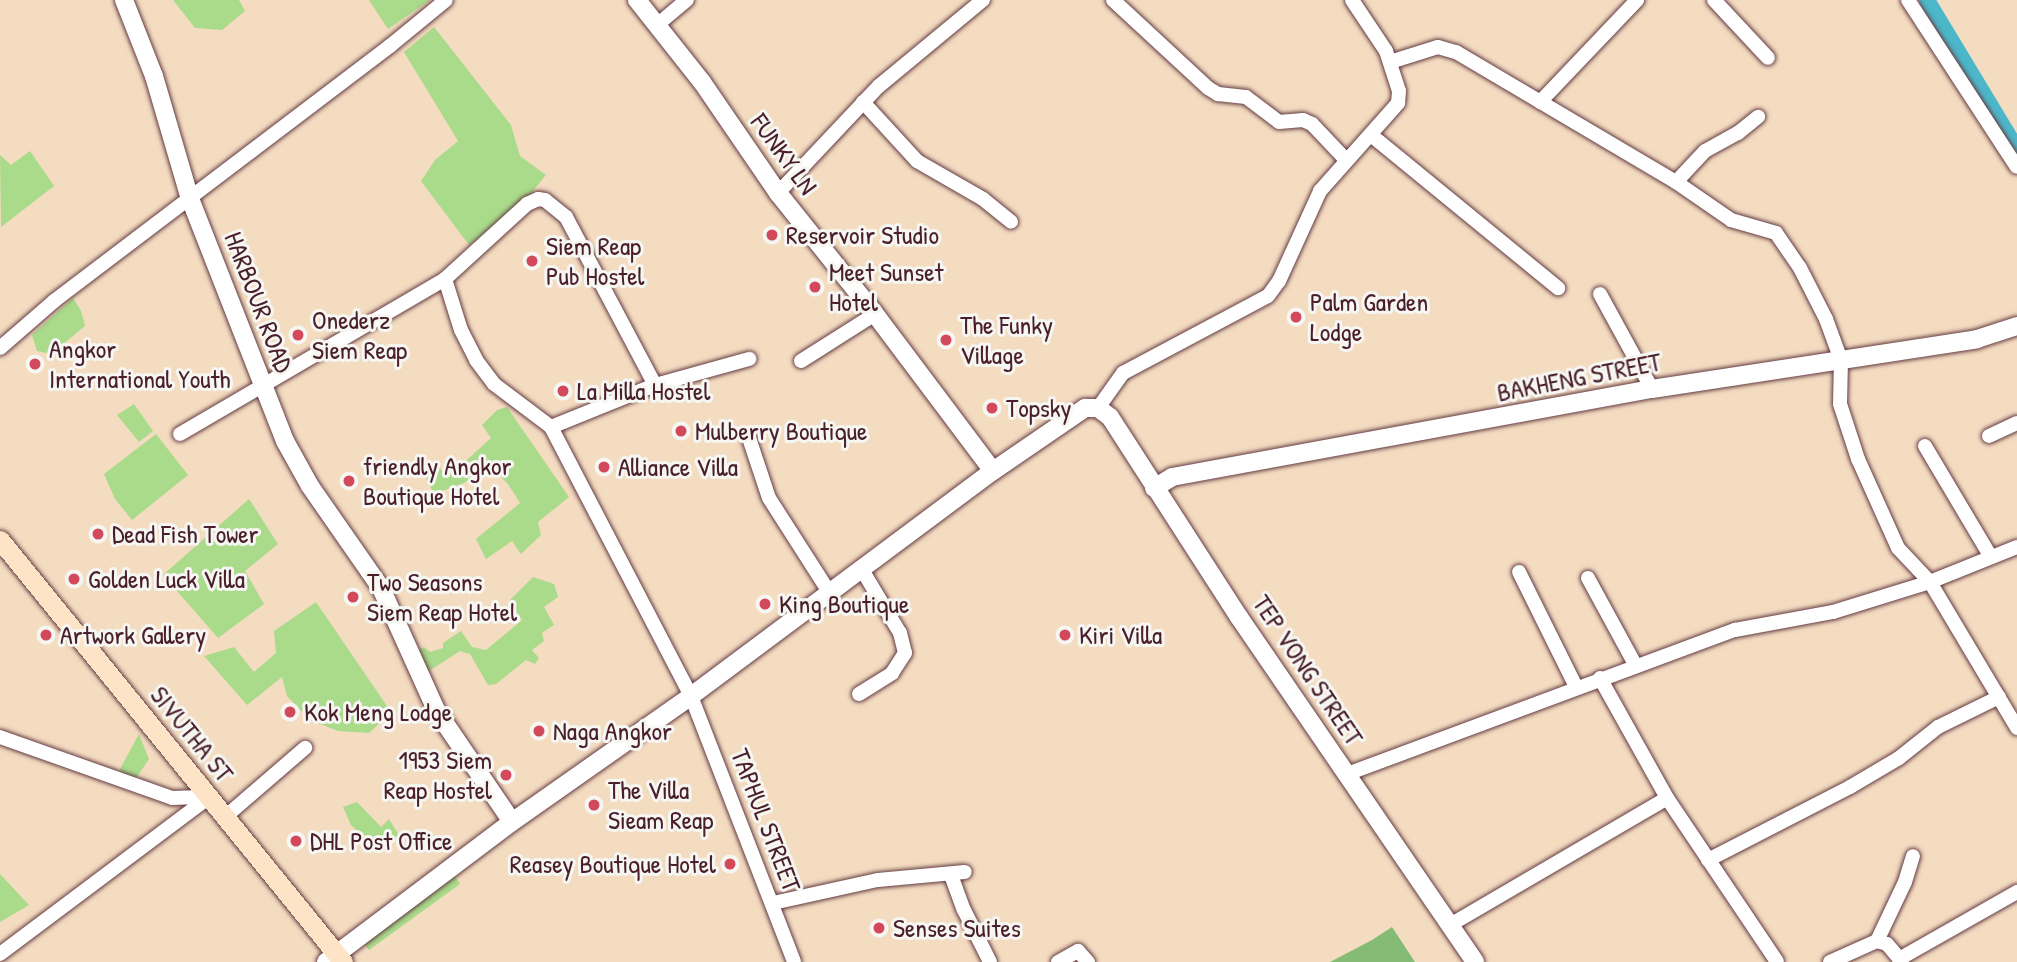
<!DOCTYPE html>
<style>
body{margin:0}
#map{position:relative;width:2017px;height:962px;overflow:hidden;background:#f4dcc1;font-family:"Patrick Hand",sans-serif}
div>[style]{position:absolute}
.green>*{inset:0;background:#a9db8a}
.forest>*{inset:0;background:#86bb76}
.canal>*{height:16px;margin:-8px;padding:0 8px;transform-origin:8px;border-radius:8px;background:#4cb7c9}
.roads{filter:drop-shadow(0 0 2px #643b42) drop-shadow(0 0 2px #643b42)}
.minor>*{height:14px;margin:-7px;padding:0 7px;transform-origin:7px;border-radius:7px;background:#fff}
.tertiary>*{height:18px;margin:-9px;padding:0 9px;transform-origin:9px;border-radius:9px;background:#fff}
.secondary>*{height:19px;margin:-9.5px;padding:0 9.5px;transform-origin:9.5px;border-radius:9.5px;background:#fee4c6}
.dots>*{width:19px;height:19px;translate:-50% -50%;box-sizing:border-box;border:4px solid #f6f6f2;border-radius:50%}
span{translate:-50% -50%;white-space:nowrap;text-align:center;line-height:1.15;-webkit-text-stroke:6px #f6f6f2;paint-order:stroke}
.street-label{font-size:26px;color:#4a1f2b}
.poi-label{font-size:26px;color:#4a1f2b}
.left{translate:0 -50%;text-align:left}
.right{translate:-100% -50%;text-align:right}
</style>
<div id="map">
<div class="green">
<i style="clip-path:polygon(173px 0,239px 0,245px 11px,222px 30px,195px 28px)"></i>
<i style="clip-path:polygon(369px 0,430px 0,388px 29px)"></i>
<i style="clip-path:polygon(434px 27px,511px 125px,520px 156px,546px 175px,523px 203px,469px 245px,421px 181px,435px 160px,458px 141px,404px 52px)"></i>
<i style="clip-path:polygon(30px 151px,54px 186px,1px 227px,0 155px,11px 165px)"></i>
<i style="clip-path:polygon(73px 298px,81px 311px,85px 326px,51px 354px,37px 351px,32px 335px)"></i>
<i style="clip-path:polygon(134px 404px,153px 431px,139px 442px,117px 415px)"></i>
<i style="clip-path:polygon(507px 407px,569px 497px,538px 522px,541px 535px,521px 554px,512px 541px,486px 559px,476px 539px,520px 503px,508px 484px,498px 474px,492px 477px,485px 469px,464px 483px,434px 494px,425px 476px,438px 466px,448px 477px,491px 438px,482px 425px,497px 410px)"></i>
<i style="clip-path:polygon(156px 434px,188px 475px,132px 520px,115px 499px,104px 474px)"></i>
<i style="clip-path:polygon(249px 499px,278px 544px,245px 571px,264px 604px,218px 638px,163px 575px)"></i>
<i style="clip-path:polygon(533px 577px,554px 584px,558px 597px,544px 607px,554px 625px,542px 633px,544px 641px,532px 650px,539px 658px,535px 664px,526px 660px,496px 684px,488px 685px,470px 654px,460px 651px,429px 671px,429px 681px,415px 652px,424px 647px,430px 652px,443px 648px,443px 643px,461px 631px,472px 647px,486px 650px,522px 620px,509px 601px)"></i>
<i style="clip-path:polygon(316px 602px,391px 712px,369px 733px,338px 731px,310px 720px,287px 696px,282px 677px,247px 705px,204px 656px,234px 647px,254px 672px,276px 653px,274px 631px)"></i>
<i style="clip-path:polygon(139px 734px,149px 759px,137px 777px,122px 777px,120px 769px)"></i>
<i style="clip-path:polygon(357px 802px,381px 827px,389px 819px,399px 835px,378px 851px,351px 825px,343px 807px)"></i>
<i style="clip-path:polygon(453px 873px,460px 884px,369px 950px,361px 940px)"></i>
<i style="clip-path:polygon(0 874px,29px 905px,0 922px)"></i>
</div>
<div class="forest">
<i style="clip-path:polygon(1392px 927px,1415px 962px,1330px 962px,1372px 940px)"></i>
</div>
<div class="canal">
<i style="left:1927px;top:0;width:174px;rotate:58.9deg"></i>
</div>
<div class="roads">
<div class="minor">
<i style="left:1113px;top:0;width:129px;rotate:42.8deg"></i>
<i style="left:1208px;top:88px;width:12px;rotate:31deg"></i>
<i style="left:1218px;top:94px;width:28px;rotate:6deg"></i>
<i style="left:1246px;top:97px;width:41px;rotate:37.1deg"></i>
<i style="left:1279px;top:122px;width:24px;rotate:-5deg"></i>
<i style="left:1303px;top:120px;width:10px;rotate:24deg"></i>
<i style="left:1312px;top:124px;width:50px;rotate:46.6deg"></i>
<i style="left:1714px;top:0;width:79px;rotate:47deg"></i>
<i style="left:1908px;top:0;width:199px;rotate:56.9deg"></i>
<i style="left:657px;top:25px;width:39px;rotate:-40deg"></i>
<i style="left:1390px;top:62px;width:50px;rotate:-17.4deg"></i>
<i style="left:1438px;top:47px;width:19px;rotate:16deg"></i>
<i style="left:1456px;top:52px;width:256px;rotate:30.6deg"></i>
<i style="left:1676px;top:182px;width:67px;rotate:34.6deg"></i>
<i style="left:1731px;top:220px;width:47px;rotate:16.1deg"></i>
<i style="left:1776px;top:233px;width:42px;rotate:55.6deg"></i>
<i style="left:1800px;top:268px;width:57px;rotate:63deg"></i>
<i style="left:1826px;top:319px;width:44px;rotate:69.9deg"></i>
<i style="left:1841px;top:360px;width:44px;rotate:91.3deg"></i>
<i style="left:1840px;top:404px;width:58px;rotate:71.9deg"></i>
<i style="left:1858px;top:459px;width:98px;rotate:65.8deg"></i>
<i style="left:1898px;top:548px;width:47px;rotate:46.7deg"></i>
<i style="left:1930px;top:582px;width:170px;rotate:59.2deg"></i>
<i style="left:863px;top:102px;width:80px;rotate:47.5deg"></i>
<i style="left:917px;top:161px;width:76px;rotate:29.9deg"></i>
<i style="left:983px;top:199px;width:36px;rotate:39deg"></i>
<i style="left:1540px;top:102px;width:141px;rotate:-46.4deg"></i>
<i style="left:1371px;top:135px;width:242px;rotate:39.3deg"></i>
<i style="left:1676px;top:182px;width:42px;rotate:-46.9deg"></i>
<i style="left:1705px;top:151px;width:38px;rotate:-29deg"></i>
<i style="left:1738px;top:133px;width:26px;rotate:-39deg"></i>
<i style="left:778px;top:193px;width:147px;rotate:-46.7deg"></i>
<i style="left:879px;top:86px;width:135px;rotate:-39.6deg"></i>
<i style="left:445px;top:279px;width:53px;rotate:72.6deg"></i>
<i style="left:461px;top:330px;width:34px;rotate:63deg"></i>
<i style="left:476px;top:360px;width:30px;rotate:53deg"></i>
<i style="left:494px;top:384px;width:71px;rotate:37deg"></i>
<i style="left:551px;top:427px;width:303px;rotate:62.5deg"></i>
<i style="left:691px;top:696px;width:285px;rotate:68.8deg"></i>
<i style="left:1600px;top:294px;width:108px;rotate:61.3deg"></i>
<i style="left:0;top:348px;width:72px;rotate:-41deg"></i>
<i style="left:54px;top:301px;width:422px;rotate:-37.2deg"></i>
<i style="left:390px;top:46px;width:72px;rotate:-39.4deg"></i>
<i style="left:801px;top:361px;width:88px;rotate:-32.4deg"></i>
<i style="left:1098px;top:408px;width:43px;rotate:-54.5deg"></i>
<i style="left:1123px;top:373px;width:164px;rotate:-28deg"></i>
<i style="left:1268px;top:296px;width:19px;rotate:-54deg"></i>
<i style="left:1279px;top:281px;width:99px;rotate:-65.5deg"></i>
<i style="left:1320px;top:191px;width:118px;rotate:-48.4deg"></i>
<i style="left:1398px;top:103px;width:12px;rotate:-85deg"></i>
<i style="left:1399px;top:91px;width:42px;rotate:-108deg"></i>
<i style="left:1386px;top:51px;width:61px;rotate:-123.7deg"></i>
<i style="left:551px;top:427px;width:112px;rotate:-22deg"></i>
<i style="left:655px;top:385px;width:98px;rotate:-15.5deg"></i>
<i style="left:180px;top:434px;width:307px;rotate:-30.3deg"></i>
<i style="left:445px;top:279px;width:111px;rotate:-42.4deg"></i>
<i style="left:527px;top:204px;width:12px;rotate:-24deg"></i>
<i style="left:538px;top:199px;width:7px;rotate:8deg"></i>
<i style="left:545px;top:200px;width:27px;rotate:39deg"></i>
<i style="left:566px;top:217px;width:190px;rotate:62.1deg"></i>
<i style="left:1989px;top:436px;width:31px;rotate:-25deg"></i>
<i style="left:749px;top:438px;width:63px;rotate:71.6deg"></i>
<i style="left:769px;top:498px;width:112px;rotate:57.4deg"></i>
<i style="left:1925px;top:446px;width:129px;rotate:59.3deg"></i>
<i style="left:1519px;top:572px;width:128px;rotate:63.6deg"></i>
<i style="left:1588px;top:578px;width:100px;rotate:61.4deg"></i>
<i style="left:1600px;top:678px;width:137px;rotate:60.8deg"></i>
<i style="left:1667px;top:798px;width:197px;rotate:56.1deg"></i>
<i style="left:859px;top:694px;width:39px;rotate:-32deg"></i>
<i style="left:892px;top:673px;width:24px;rotate:-57deg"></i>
<i style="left:905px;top:653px;width:21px;rotate:-104deg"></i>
<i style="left:900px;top:633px;width:76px;rotate:-121deg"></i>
<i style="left:0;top:737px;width:182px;rotate:19.5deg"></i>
<i style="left:172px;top:798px;width:37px;rotate:-2deg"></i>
<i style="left:1347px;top:774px;width:414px;rotate:-20.4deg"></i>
<i style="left:1735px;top:630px;width:100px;rotate:-10.4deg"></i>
<i style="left:1833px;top:612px;width:102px;rotate:-17.2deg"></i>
<i style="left:1930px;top:582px;width:94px;rotate:-21.9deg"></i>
<i style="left:225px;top:817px;width:106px;rotate:-40.8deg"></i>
<i style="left:1708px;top:860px;width:160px;rotate:-27.2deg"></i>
<i style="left:1850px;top:787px;width:57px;rotate:-30.6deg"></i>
<i style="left:1899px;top:758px;width:50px;rotate:-38.5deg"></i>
<i style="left:1938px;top:727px;width:68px;rotate:-26.2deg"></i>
<i style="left:951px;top:875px;width:37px;rotate:70deg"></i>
<i style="left:964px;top:910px;width:58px;rotate:63.4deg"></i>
<i style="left:773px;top:903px;width:107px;rotate:-12.4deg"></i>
<i style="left:878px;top:880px;width:87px;rotate:-5.3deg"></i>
<i style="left:1450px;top:925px;width:251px;rotate:-30.3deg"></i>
<i style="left:1877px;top:941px;width:10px;rotate:17deg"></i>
<i style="left:1887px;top:944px;width:23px;rotate:50deg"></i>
<i style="left:0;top:954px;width:261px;rotate:-36.9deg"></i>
<i style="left:1899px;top:959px;width:136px;rotate:-29.6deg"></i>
<i style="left:1058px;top:962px;width:23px;rotate:-29deg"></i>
<i style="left:1078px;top:951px;width:15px;rotate:48deg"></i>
<i style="left:1830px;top:962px;width:51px;rotate:-24.1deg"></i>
<i style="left:1877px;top:941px;width:65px;rotate:-64.6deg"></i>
<i style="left:1905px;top:882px;width:27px;rotate:-73deg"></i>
</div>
<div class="tertiary">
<i style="left:124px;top:0;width:82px;rotate:68.5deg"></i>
<i style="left:154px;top:76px;width:125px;rotate:73.7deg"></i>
<i style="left:189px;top:196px;width:263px;rotate:68.6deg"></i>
<i style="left:285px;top:441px;width:51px;rotate:60.9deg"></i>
<i style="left:310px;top:486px;width:124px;rotate:55.2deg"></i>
<i style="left:381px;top:588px;width:134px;rotate:65.7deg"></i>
<i style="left:436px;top:710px;width:135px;rotate:55.8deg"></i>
<i style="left:637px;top:0;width:105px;rotate:51.6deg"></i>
<i style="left:702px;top:82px;width:135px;rotate:55.6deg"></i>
<i style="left:778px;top:193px;width:155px;rotate:51.3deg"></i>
<i style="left:875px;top:314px;width:196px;rotate:53.1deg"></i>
<i style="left:1154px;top:488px;width:21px;rotate:-31deg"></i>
<i style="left:1172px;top:477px;width:488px;rotate:-10.4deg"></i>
<i style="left:1652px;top:389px;width:329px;rotate:-8.7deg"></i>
<i style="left:1977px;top:339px;width:42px;rotate:-18deg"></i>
<i style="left:326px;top:962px;width:233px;rotate:-37deg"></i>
<i style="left:512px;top:822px;width:219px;rotate:-35.1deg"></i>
<i style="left:691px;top:696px;width:377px;rotate:-36.7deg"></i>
<i style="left:993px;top:471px;width:112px;rotate:-34.4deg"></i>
<i style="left:1085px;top:408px;width:13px"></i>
<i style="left:1098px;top:408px;width:15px;rotate:37deg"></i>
<i style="left:1110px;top:417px;width:238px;rotate:57.2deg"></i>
<i style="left:1239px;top:617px;width:418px;rotate:55.6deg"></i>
</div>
<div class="secondary">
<i style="left:0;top:540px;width:544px;rotate:50.9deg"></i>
</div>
</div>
<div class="dots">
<i style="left:772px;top:235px;background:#d1495b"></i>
<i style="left:532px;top:261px;background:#d1495b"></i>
<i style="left:815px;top:287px;background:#d1495b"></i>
<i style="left:1296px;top:317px;background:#d1495b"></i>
<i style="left:298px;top:335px;background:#d1495b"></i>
<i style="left:946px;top:340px;background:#d1495b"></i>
<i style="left:35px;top:364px;background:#d1495b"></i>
<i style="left:563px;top:391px;background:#d1495b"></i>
<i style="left:992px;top:408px;background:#d1495b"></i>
<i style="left:681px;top:431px;background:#d1495b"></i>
<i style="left:604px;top:467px;background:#d1495b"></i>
<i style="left:349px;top:481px;background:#d1495b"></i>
<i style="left:98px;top:534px;background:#d1495b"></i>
<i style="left:74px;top:579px;background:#d1495b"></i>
<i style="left:353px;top:597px;background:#d1495b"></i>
<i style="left:765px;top:604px;background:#d1495b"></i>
<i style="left:46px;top:635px;background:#d1495b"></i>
<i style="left:1065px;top:635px;background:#d1495b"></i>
<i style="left:290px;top:712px;background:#d1495b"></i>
<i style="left:539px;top:731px;background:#d1495b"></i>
<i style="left:506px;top:775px;background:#d1495b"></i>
<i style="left:594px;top:805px;background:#d1495b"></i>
<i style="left:296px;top:841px;background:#d1495b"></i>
<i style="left:730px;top:864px;background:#d1495b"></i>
<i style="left:879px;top:928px;background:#d1495b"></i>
</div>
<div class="street-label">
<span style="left:784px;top:154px;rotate:54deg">FUNKY LN</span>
<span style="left:259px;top:302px;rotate:69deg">HARBOUR ROAD</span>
<span style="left:1579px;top:377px;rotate:-11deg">BAKHENG STREET</span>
<span style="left:1308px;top:670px;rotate:56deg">TEP VONG STREET</span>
<span style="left:192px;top:734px;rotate:51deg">SIVUTHA ST</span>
<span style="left:766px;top:820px;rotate:69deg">TAPHUL STREET</span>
</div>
<div class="poi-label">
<span class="left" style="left:786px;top:235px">Reservoir Studio</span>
<span class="left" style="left:546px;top:261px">Siem Reap<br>Pub Hostel</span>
<span class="left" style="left:829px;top:287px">Meet Sunset<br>Hotel</span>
<span class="left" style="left:1310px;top:317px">Palm Garden<br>Lodge</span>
<span class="left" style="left:312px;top:335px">Onederz<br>Siem Reap</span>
<span class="left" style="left:960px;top:340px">The Funky<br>Village</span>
<span class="left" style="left:49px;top:364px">Angkor<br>International Youth</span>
<span class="left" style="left:577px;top:391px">La Milla Hostel</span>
<span class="left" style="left:1006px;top:408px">Topsky</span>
<span class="left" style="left:695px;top:431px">Mulberry Boutique</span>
<span class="left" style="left:363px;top:481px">friendly Angkor<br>Boutique Hotel</span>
<span class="left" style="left:618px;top:467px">Alliance Villa</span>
<span class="left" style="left:112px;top:534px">Dead Fish Tower</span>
<span class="left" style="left:88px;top:579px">Golden Luck Villa</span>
<span class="left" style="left:367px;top:597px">Two Seasons<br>Siem Reap Hotel</span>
<span class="left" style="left:779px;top:604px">King Boutique</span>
<span class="left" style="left:60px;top:635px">Artwork Gallery</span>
<span class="left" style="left:1079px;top:635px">Kiri Villa</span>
<span class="left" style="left:304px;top:712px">Kok Meng Lodge</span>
<span class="left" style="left:553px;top:731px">Naga Angkor</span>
<span class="right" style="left:492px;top:775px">1953 Siem<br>Reap Hostel</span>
<span class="left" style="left:608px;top:805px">The Villa<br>Sieam Reap</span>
<span class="left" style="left:310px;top:841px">DHL Post Office</span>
<span class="right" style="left:716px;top:864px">Reasey Boutique Hotel</span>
<span class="left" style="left:893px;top:928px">Senses Suites</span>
</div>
</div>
